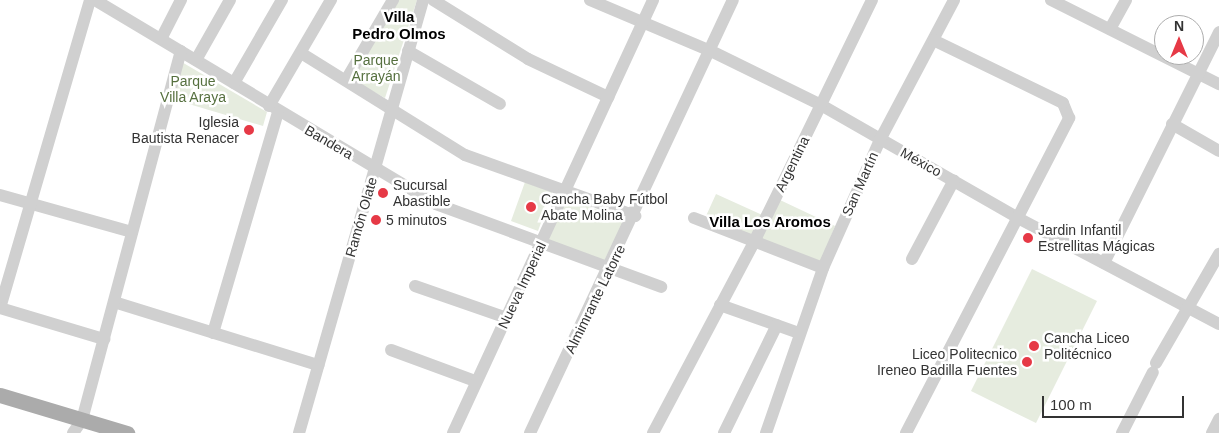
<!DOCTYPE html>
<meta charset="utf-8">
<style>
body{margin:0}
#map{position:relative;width:1219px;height:433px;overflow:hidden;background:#fff;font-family:Arial,sans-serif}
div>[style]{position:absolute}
.green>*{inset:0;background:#e6ecdf}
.minor>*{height:12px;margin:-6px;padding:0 6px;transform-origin:6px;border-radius:6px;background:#d0d0d0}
.major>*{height:15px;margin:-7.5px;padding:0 7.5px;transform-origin:7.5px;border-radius:7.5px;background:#ababab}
.dots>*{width:14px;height:14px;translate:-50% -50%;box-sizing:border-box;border:2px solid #fff;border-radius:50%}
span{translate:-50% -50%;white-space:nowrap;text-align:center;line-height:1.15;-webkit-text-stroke:5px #fff;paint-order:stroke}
.park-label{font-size:14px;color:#56703f}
.poi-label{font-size:14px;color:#333}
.right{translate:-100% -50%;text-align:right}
.left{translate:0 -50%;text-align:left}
.street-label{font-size:14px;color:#333}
.neighbourhood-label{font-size:15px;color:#000;font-weight:700}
.north{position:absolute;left:1154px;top:15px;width:50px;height:50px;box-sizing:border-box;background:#fff;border:1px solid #adadad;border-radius:50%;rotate:0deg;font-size:14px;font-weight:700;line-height:20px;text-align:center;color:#333}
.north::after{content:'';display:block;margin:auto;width:18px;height:22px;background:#e63946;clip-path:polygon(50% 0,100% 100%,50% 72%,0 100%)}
.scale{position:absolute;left:1042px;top:396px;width:142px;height:22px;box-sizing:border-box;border:2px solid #333;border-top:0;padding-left:6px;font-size:15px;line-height:18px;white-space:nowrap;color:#333;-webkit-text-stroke:4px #fff;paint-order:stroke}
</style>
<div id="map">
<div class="green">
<i style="clip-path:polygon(395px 0,417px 0,385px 98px,349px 78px)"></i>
<i style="clip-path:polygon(180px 61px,267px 112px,263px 126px,172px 99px)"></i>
<i style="clip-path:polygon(525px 182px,552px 192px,538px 231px,511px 221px)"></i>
<i style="clip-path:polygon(716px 194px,771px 219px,780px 200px,835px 226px,820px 264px,706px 216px)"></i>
<i style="clip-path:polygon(564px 197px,625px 220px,603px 263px,543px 243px)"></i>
<i style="clip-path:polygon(1032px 269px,1097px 301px,1036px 423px,971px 391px)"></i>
</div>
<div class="minor">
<i style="left:95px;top:0;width:397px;rotate:30.9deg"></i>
<i style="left:436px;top:204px;width:240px;rotate:20.2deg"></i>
<i style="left:433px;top:0;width:112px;rotate:31.8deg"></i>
<i style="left:528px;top:59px;width:89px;rotate:25.4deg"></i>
<i style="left:590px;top:0;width:131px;rotate:22.9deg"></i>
<i style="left:711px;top:51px;width:123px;rotate:26.1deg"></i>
<i style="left:821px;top:105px;width:227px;rotate:29.8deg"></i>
<i style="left:1018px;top:218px;width:227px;rotate:27.8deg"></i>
<i style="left:1051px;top:0;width:188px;rotate:26.6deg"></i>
<i style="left:1110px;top:29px;width:33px;rotate:-61deg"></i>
<i style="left:161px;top:39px;width:44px;rotate:-62.9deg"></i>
<i style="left:408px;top:51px;width:106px;rotate:29.9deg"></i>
<i style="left:301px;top:53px;width:193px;rotate:31.9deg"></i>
<i style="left:465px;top:155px;width:181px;rotate:19.7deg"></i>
<i style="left:196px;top:60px;width:69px;rotate:-60.5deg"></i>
<i style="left:346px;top:80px;width:93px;rotate:-59.6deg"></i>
<i style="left:234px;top:83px;width:96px;rotate:-60deg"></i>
<i style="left:269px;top:106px;width:123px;rotate:-59.7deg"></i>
<i style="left:1172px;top:124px;width:54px;rotate:29.9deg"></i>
<i style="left:0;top:195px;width:137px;rotate:15.7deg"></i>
<i style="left:694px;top:218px;width:138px;rotate:21.2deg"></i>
<i style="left:912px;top:259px;width:89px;rotate:-62deg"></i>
<i style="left:1104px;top:263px;width:258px;rotate:-63.5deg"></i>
<i style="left:415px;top:286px;width:97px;rotate:19.2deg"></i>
<i style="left:114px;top:302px;width:214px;rotate:17.2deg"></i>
<i style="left:720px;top:305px;width:84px;rotate:19.5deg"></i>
<i style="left:0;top:308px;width:321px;rotate:-73.7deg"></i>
<i style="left:0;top:308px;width:109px;rotate:16.6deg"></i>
<i style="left:213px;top:333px;width:230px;rotate:-73.6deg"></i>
<i style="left:391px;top:350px;width:90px;rotate:20.3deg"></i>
<i style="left:1156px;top:363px;width:126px;rotate:-60deg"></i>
<i style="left:73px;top:433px;width:16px;rotate:-55deg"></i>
<i style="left:82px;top:420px;width:382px;rotate:-75deg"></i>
<i style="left:299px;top:433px;width:450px;rotate:-74deg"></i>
<i style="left:453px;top:433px;width:477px;rotate:-65.2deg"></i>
<i style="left:530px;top:433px;width:478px;rotate:-64.9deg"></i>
<i style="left:653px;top:433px;width:216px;rotate:-62.1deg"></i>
<i style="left:754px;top:242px;width:269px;rotate:-64deg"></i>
<i style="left:724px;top:433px;width:120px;rotate:-63.9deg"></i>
<i style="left:766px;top:433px;width:175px;rotate:-70.9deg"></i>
<i style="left:823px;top:268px;width:142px;rotate:-66deg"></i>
<i style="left:881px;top:138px;width:156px;rotate:-62.1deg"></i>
<i style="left:906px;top:433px;width:355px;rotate:-62.6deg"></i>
<i style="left:1069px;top:118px;width:16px;rotate:-112deg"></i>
<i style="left:1063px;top:103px;width:144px;rotate:-154.1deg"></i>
<i style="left:1122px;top:433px;width:68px;rotate:-63.1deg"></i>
<i style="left:1212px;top:433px;width:16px;rotate:-63deg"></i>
</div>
<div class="major">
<i style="left:0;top:395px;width:133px;rotate:16.7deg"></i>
</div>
<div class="dots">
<i style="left:249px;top:130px;background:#e63946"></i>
<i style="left:383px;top:193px;background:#e63946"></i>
<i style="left:531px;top:207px;background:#e63946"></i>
<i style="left:376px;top:220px;background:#e63946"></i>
<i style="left:1028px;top:238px;background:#e63946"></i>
<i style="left:1034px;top:346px;background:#e63946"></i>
<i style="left:1027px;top:362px;background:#e63946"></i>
</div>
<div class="park-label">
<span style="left:376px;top:68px">Parque<br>Arrayán</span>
<span style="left:193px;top:89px">Parque<br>Villa Araya</span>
</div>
<div class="poi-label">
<span class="right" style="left:239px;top:130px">Iglesia<br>Bautista Renacer</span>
<span class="left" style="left:393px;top:193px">Sucursal<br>Abastible</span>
<span class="left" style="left:541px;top:207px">Cancha Baby Fútbol<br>Abate Molina</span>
<span class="left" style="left:386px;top:220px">5 minutos</span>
<span class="left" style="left:1038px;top:238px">Jardin Infantil<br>Estrellitas Mágicas</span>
<span class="left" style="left:1044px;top:346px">Cancha Liceo<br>Politécnico</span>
<span class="right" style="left:1017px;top:362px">Liceo Politecnico<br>Ireneo Badilla Fuentes</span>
</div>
<div class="street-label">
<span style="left:329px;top:142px;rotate:30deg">Bandera</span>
<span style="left:921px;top:162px;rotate:29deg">México</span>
<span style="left:792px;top:164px;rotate:-64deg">Argentina</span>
<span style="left:860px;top:184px;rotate:-66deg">San Martín</span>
<span style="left:361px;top:217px;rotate:-74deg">Ramón Olate</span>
<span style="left:522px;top:285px;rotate:-65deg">Nueva Imperial</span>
<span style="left:595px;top:299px;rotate:-64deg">Almimrante Latorre</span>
</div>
<div class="neighbourhood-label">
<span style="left:399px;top:25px">Villa<br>Pedro Olmos</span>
<span style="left:770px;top:222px">Villa Los Aromos</span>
</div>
<div class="north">N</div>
<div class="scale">100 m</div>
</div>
